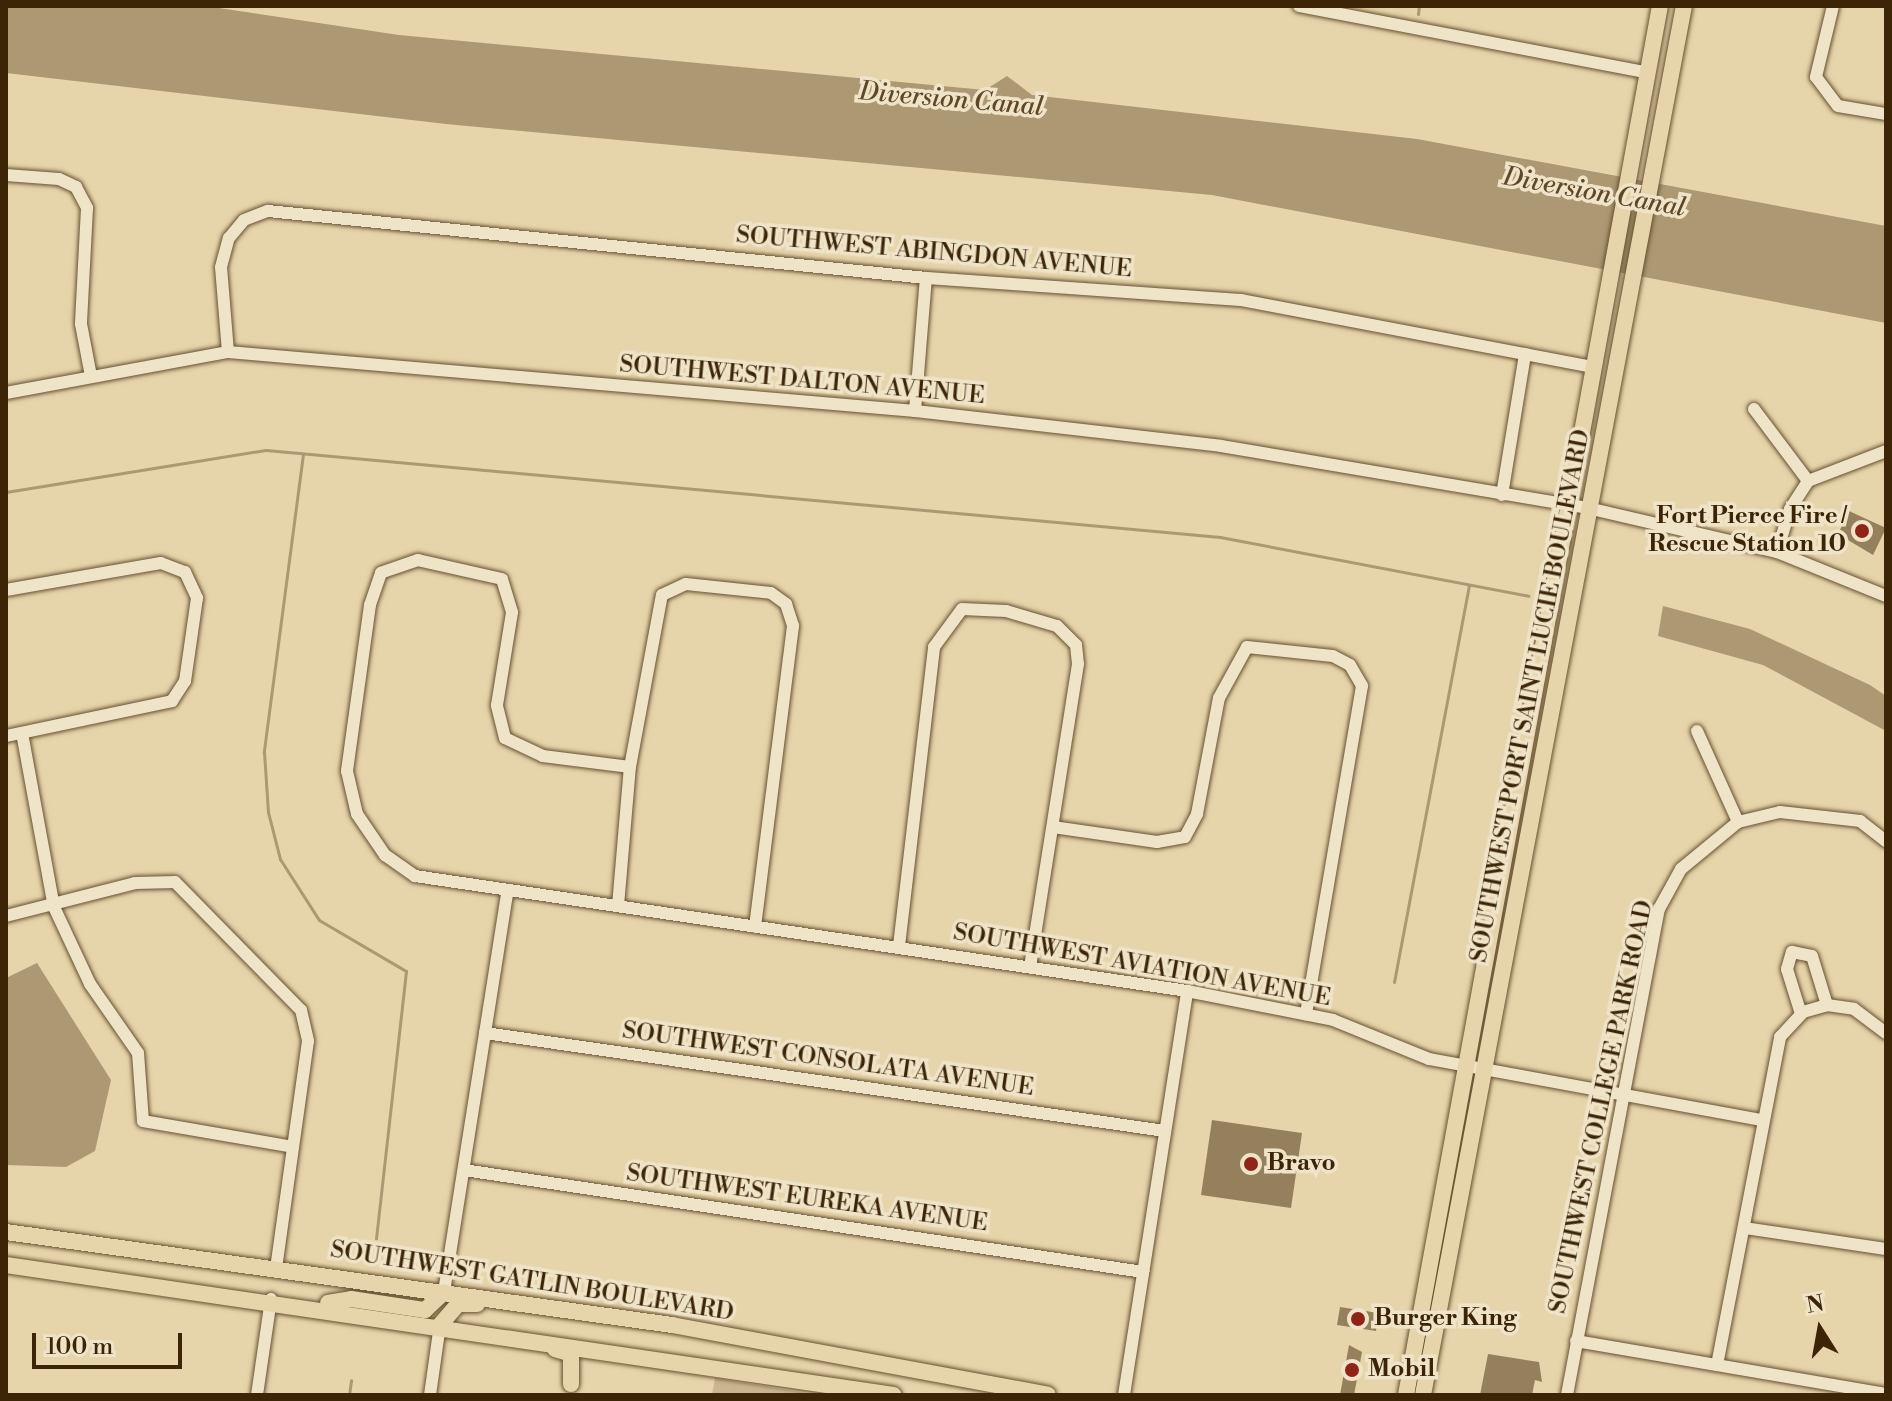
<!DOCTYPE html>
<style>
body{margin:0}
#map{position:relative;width:1892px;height:1401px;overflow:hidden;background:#e6d4aa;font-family:"Libre Bodoni",serif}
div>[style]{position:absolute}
.green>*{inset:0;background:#c9b68e}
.water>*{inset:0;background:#ac9873}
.stream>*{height:3px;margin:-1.5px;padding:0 1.5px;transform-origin:1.5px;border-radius:1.5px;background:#ac9873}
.building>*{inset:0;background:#94805c}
.roads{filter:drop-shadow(0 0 2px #665130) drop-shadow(0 0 2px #665130)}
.minor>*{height:12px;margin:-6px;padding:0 6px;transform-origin:6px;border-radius:6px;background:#efe3c8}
.major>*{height:16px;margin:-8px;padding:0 8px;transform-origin:8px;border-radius:8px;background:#e6d4aa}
.dots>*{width:22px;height:22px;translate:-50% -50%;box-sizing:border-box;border:4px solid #efe3c8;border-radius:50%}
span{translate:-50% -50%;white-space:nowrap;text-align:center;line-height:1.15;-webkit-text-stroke:7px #efe3c8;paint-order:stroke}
.street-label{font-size:24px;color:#3c2507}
.poi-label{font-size:24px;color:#3c2507;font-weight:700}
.right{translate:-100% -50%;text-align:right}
.left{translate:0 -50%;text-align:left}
.water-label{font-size:26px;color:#5e4827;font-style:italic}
.frame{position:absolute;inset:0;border:8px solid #3c2507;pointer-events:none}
.north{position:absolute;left:1780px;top:1289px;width:80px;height:80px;-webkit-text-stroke:6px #efe3c8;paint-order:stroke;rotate:349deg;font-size:22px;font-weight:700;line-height:32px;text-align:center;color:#3c2507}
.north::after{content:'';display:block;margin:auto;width:28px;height:36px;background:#3c2507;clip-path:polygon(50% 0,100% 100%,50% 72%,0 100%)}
.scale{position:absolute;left:32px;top:1333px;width:150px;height:36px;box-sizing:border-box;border:4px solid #3c2507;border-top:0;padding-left:10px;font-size:24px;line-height:28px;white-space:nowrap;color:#3c2507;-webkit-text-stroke:6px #efe3c8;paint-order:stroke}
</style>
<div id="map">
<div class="green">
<i style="clip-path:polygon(715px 1378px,817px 1395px,712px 1395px)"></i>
</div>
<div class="water">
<i style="clip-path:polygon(6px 6px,206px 6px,399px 35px,985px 90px,1007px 76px,1032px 95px,1417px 139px,1886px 226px,1886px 323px,1212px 195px,446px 124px,6px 73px)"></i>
<i style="clip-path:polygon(1663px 606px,1750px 629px,1870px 685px,1886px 696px,1886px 731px,1763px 665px,1658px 636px)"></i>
<i style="clip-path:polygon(37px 963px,111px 1080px,95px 1151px,66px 1167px,6px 1165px,6px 978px)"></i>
</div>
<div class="stream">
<i style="left:1418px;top:14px;width:8px;rotate:-83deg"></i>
<i style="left:303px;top:454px;width:301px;rotate:97.5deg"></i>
<i style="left:264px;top:752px;width:60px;rotate:86.2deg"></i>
<i style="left:268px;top:812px;width:49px;rotate:75.7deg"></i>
<i style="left:280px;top:859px;width:72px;rotate:57.4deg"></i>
<i style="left:319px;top:920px;width:101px;rotate:30.4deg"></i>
<i style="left:406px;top:971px;width:269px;rotate:96.4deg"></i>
<i style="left:6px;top:492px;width:263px;rotate:-9.2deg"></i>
<i style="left:266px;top:450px;width:958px;rotate:5.21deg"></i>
<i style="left:1220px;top:537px;width:314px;rotate:10.8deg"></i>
<i style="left:1394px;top:982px;width:404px;rotate:-79.3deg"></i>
<i style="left:349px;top:1395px;width:15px;rotate:-82deg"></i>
</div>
<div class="building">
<i style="clip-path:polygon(1849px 511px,1886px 528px,1873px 555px,1838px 534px)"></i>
<i style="clip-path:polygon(1212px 1120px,1302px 1133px,1291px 1208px,1201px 1195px)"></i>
<i style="clip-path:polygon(1340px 1307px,1378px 1313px,1376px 1331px,1337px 1325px)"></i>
<i style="clip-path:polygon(1349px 1345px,1362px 1352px,1354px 1395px,1340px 1395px)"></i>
<i style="clip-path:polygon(1488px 1354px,1539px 1362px,1542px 1382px,1535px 1380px,1532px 1395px,1480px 1395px)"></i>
</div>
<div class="roads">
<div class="minor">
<i style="left:1299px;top:6px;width:353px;rotate:10.8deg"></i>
<i style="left:1833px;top:6px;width:73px;rotate:103.5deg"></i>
<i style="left:1816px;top:77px;width:36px;rotate:53deg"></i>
<i style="left:1838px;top:106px;width:49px;rotate:9.5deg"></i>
<i style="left:6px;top:175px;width:53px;rotate:4.3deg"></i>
<i style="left:59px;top:179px;width:19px;rotate:25deg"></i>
<i style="left:76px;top:187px;width:24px;rotate:62deg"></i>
<i style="left:87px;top:208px;width:116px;rotate:93deg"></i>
<i style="left:81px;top:324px;width:53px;rotate:79.1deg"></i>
<i style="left:228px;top:352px;width:85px;rotate:-94.7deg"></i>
<i style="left:221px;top:267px;width:30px;rotate:-75deg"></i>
<i style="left:229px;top:238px;width:23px;rotate:-50deg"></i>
<i style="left:244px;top:220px;width:26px;rotate:-21deg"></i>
<i style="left:268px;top:211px;width:661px;rotate:5.81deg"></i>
<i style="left:926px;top:278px;width:316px;rotate:4deg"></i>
<i style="left:1241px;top:300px;width:358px;rotate:10.8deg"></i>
<i style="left:6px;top:393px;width:226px;rotate:-10.5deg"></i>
<i style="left:228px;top:352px;width:690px;rotate:4.91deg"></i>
<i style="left:915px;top:411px;width:308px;rotate:6.5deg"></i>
<i style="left:1221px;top:446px;width:376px;rotate:9.6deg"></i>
<i style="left:1592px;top:509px;width:190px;rotate:13.1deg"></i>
<i style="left:1777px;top:552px;width:118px;rotate:22deg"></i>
<i style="left:1754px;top:409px;width:90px;rotate:53.1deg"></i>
<i style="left:915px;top:411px;width:133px;rotate:-85.3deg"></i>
<i style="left:1502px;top:495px;width:143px;rotate:-80.7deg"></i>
<i style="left:1777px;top:552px;width:45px;rotate:-73.2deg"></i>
<i style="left:1790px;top:509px;width:33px;rotate:-57deg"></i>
<i style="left:1808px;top:481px;width:84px;rotate:-21deg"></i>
<i style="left:6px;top:590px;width:157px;rotate:-9.9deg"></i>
<i style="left:161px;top:563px;width:26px;rotate:21deg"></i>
<i style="left:185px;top:572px;width:29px;rotate:65deg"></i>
<i style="left:197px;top:598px;width:84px;rotate:98.2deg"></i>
<i style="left:185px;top:681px;width:24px;rotate:123deg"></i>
<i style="left:172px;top:701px;width:170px;rotate:168.1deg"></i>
<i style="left:1697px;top:731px;width:100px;rotate:65.7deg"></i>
<i style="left:22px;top:733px;width:177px;rotate:79.6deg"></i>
<i style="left:54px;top:907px;width:85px;rotate:64.9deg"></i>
<i style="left:90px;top:984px;width:84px;rotate:55.2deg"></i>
<i style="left:138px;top:1053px;width:68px;rotate:85.8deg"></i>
<i style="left:143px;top:1121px;width:152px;rotate:9.8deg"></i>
<i style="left:630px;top:767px;width:88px;rotate:-172.8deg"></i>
<i style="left:543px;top:756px;width:42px;rotate:-154.7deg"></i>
<i style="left:505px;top:738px;width:34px;rotate:-104deg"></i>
<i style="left:497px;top:705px;width:94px;rotate:-80.8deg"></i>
<i style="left:512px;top:612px;width:34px;rotate:-107deg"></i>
<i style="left:502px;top:579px;width:86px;rotate:-167.3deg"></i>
<i style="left:418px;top:560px;width:39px;rotate:161deg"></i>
<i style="left:381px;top:573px;width:34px;rotate:109deg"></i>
<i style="left:370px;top:605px;width:168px;rotate:97.9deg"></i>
<i style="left:347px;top:771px;width:44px;rotate:76.9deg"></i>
<i style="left:357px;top:814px;width:50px;rotate:55.7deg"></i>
<i style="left:385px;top:855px;width:37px;rotate:35deg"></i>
<i style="left:415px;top:876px;width:781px;rotate:8.47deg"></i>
<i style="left:1187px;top:991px;width:149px;rotate:11.2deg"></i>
<i style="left:1333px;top:1020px;width:104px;rotate:22.1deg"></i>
<i style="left:1429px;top:1059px;width:338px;rotate:10.4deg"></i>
<i style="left:1053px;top:827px;width:105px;rotate:8.2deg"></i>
<i style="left:1157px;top:842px;width:28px;rotate:-10deg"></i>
<i style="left:1185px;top:837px;width:26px;rotate:-62deg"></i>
<i style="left:1197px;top:814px;width:118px;rotate:-79.3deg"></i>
<i style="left:1219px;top:698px;width:58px;rotate:-61.2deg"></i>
<i style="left:1247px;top:647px;width:86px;rotate:6deg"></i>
<i style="left:1333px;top:656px;width:19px;rotate:28deg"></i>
<i style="left:1350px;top:665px;width:24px;rotate:60deg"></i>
<i style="left:1362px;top:686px;width:333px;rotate:99.7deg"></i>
<i style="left:618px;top:906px;width:140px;rotate:-85.1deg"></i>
<i style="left:630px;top:767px;width:175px;rotate:-79.5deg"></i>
<i style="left:662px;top:595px;width:26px;rotate:-25deg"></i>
<i style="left:686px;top:584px;width:85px;rotate:6deg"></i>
<i style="left:771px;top:593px;width:19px;rotate:36deg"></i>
<i style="left:786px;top:604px;width:23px;rotate:72deg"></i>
<i style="left:793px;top:626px;width:303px;rotate:97.2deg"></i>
<i style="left:6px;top:916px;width:133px;rotate:-14.3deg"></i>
<i style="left:135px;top:883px;width:40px;rotate:-1.4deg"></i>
<i style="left:175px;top:882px;width:180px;rotate:45.5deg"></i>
<i style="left:301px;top:1010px;width:32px;rotate:77deg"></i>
<i style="left:308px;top:1041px;width:229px;rotate:98deg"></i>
<i style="left:899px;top:946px;width:301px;rotate:-83.3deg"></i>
<i style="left:934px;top:647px;width:47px;rotate:-53.6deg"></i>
<i style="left:962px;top:609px;width:44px;rotate:2.6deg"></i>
<i style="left:1006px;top:611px;width:53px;rotate:16.4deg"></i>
<i style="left:1057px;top:626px;width:27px;rotate:45deg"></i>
<i style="left:1076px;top:645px;width:19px;rotate:84deg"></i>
<i style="left:1078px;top:664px;width:306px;rotate:99deg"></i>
<i style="left:1801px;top:1014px;width:47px;rotate:-107.3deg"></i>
<i style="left:1787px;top:969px;width:18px;rotate:-74deg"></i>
<i style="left:1792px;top:952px;width:20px;rotate:11deg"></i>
<i style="left:1812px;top:956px;width:51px;rotate:73deg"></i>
<i style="left:485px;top:1033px;width:687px;rotate:8.2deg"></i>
<i style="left:464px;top:1170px;width:687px;rotate:8.54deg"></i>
<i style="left:1745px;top:1228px;width:143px;rotate:8.5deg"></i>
<i style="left:444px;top:1292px;width:404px;rotate:-81deg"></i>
<i style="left:1576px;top:1341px;width:314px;rotate:9.7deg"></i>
<i style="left:1717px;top:1365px;width:334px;rotate:-79.1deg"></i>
<i style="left:1780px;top:1037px;width:34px;rotate:-47deg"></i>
<i style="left:1803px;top:1012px;width:25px;rotate:-16deg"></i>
<i style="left:1827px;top:1005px;width:27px;rotate:8deg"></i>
<i style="left:1854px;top:1009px;width:40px;rotate:37deg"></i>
<i style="left:257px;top:1395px;width:97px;rotate:-81.7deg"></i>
<i style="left:430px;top:1395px;width:71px;rotate:-81.9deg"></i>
<i style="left:1124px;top:1395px;width:409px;rotate:-81.1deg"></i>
<i style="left:1567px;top:1395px;width:495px;rotate:-79.3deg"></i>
<i style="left:1659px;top:909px;width:46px;rotate:-61.2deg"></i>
<i style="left:1681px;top:869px;width:74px;rotate:-39.5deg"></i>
<i style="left:1738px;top:822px;width:43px;rotate:-13.4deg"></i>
<i style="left:1780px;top:812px;width:81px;rotate:6.4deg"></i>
<i style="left:1860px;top:821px;width:33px;rotate:38deg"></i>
</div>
<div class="major">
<i style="left:6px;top:1232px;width:672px;rotate:7.95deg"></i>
<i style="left:672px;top:1325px;width:382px;rotate:10.5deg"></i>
<i style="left:6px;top:1265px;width:897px;rotate:8.33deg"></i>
<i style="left:328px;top:1303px;width:23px;rotate:-10deg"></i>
<i style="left:351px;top:1299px;width:75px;rotate:8.5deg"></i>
<i style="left:425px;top:1310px;width:26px;rotate:-43deg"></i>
<i style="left:440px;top:1325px;width:28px;rotate:-49deg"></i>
<i style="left:458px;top:1304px;width:19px"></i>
<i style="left:555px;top:1349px;width:17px;rotate:17deg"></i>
<i style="left:571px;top:1354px;width:30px;rotate:90deg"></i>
<i style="left:1406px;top:1395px;width:1412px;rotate:-79.64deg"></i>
<i style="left:1423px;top:1395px;width:1413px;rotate:-79.36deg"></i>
</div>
</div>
<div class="dots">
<i style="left:1862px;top:531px;background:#8f2418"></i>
<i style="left:1251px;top:1164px;background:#8f2418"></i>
<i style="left:1358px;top:1319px;background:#8f2418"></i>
<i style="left:1352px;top:1370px;background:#8f2418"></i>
</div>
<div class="street-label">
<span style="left:934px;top:253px;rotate:5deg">SOUTHWEST ABINGDON AVENUE</span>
<span style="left:802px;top:381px;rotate:5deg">SOUTHWEST DALTON AVENUE</span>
<span style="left:1531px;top:696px;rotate:-79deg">SOUTHWEST PORT SAINT LUCIE BOULEVARD</span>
<span style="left:1142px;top:966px;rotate:10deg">SOUTHWEST AVIATION AVENUE</span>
<span style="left:828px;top:1060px;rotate:8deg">SOUTHWEST CONSOLATA AVENUE</span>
<span style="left:1602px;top:1107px;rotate:-78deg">SOUTHWEST COLLEGE PARK ROAD</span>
<span style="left:807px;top:1199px;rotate:8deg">SOUTHWEST EUREKA AVENUE</span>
<span style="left:532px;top:1282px;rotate:9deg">SOUTHWEST GATLIN BOULEVARD</span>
</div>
<div class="poi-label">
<span class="right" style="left:1846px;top:531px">Fort Pierce Fire /<br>Rescue Station 10</span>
<span class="left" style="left:1267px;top:1164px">Bravo</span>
<span class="left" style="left:1374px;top:1319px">Burger King</span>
<span class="left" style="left:1368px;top:1370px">Mobil</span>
</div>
<div class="water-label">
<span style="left:951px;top:100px;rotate:5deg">Diversion Canal</span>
<span style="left:1594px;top:193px;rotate:10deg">Diversion Canal</span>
</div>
<div class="frame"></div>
<div class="north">N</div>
<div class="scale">100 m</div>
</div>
